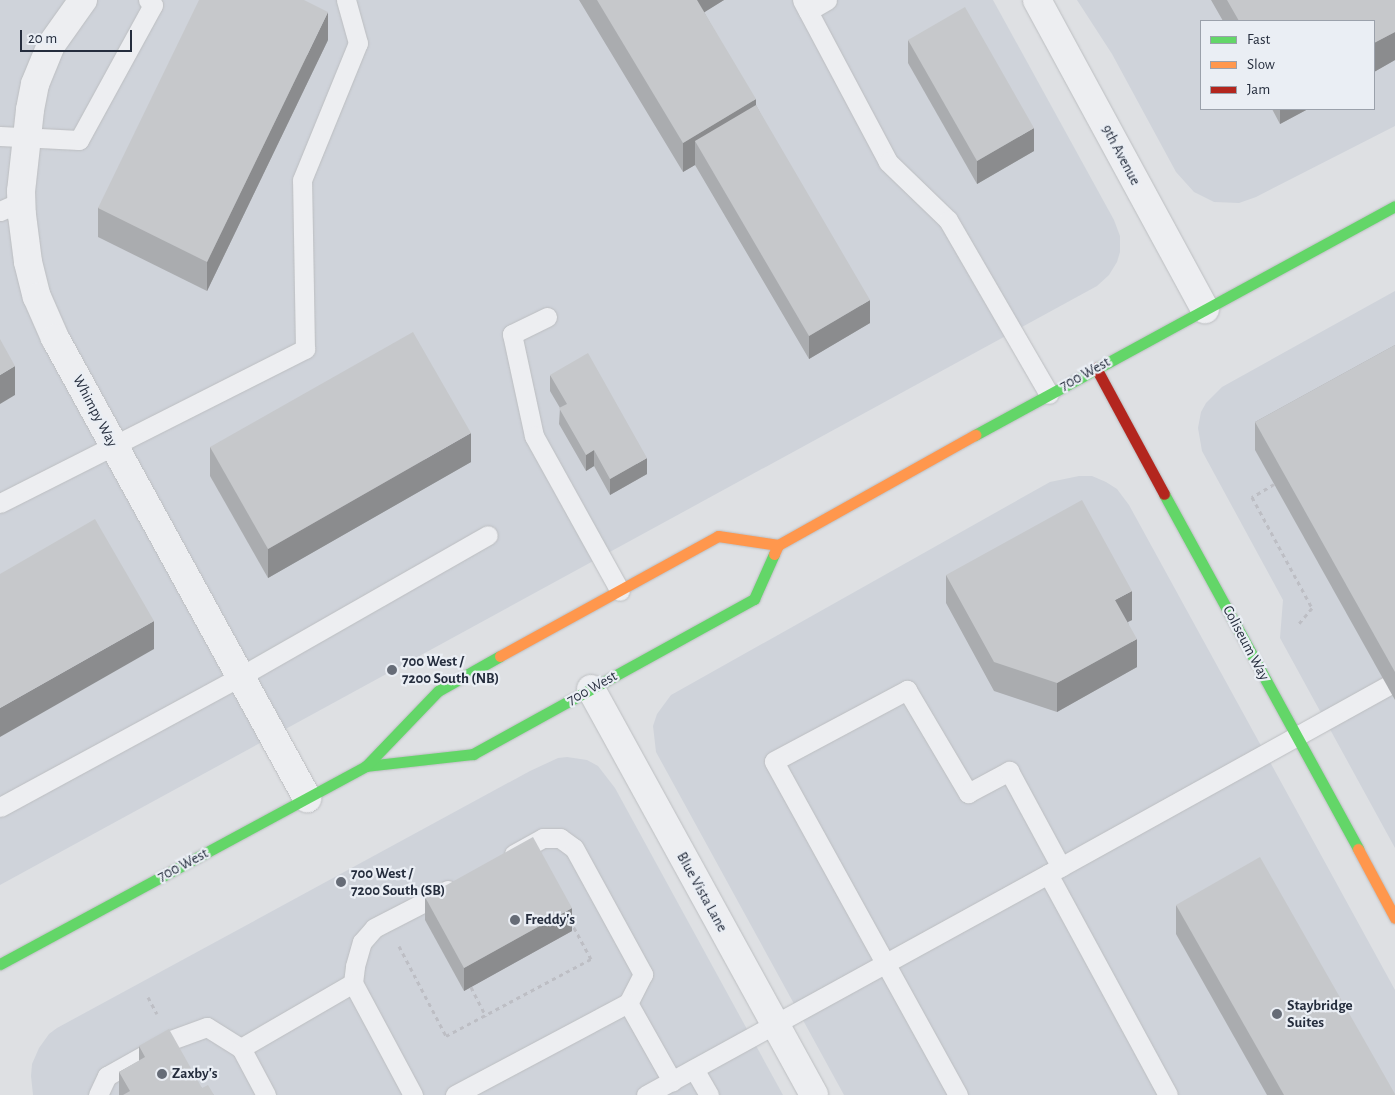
<!DOCTYPE html>
<style>
body{margin:0}
#map{position:relative;width:1395px;height:1095px;overflow:hidden;background:#dee0e3;font-family:"Alegreya Sans",sans-serif}
div>[style]{position:absolute}
.built>*{inset:0;background:#cfd3da}
.path>*{height:3px;margin-top:-1.5px;transform-origin:0;background:repeating-linear-gradient(90deg,#bdbec4 0 4px,transparent 0 8px)}
.roads{filter:drop-shadow(0 0 1px #bcbec1) drop-shadow(0 0 1px #bcbec1)}
.lane>*{height:19px;margin:-9.5px;padding:0 9.5px;transform-origin:9.5px;border-radius:9.5px;background:#edeef1}
.street>*{height:28px;margin:-14px;padding:0 14px;transform-origin:14px;border-radius:14px;background:#edeef1}
.fast>*{height:11px;margin:-5.5px;padding:0 5.5px;transform-origin:5.5px;border-radius:5.5px;background:#63d668}
.slow>*{height:11px;margin:-5.5px;padding:0 5.5px;transform-origin:5.5px;border-radius:5.5px;background:#ff974d}
.jam>*{height:11px;margin:-5.5px;padding:0 5.5px;transform-origin:5.5px;border-radius:5.5px;background:#b3261e}
.wall>*{inset:0;background:#aaacaf}
.shaded-wall>*{inset:0;background:#8b8c8e}
.building>*{inset:0;background:#c6c8cb}
.dots>*{width:14px;height:14px;translate:-50% -50%;box-sizing:border-box;border:2px solid #eaeef4;border-radius:50%}
span{translate:-50% -50%;white-space:nowrap;text-align:center;line-height:1.15;-webkit-text-stroke:4.5px #eaeef4;paint-order:stroke}
.street-label{font-size:15px;color:#252d3d}
.poi-label{font-size:15px;color:#252d3d;font-weight:700}
.left{translate:0 -50%;text-align:left}
.legend{position:absolute;left:1200px;top:20px;width:175px;height:90px;box-sizing:border-box;background:#eaeef4;border:1px solid #9ba1ab;margin:0;padding:6px 9px;list-style:none;font-size:15px;color:#252d3d}
.legend li{display:flex;align-items:center;gap:10px;height:25px}
.legend b{width:25px;border:1px solid #9ba1ab}
.scale{position:absolute;left:20px;top:30px;width:112px;height:22px;box-sizing:border-box;border:2px solid #252d3d;border-top:0;padding-left:6px;font-size:15px;line-height:18px;white-space:nowrap;color:#252d3d;-webkit-text-stroke:4px #eaeef4;paint-order:stroke}
</style>
<div id="map">
<div class="built">
<i style="clip-path:polygon(0 0,993px 0,1114px 220px,1120px 236px,1120px 252px,1117px 262px,1109px 275px,1097px 286px,0 885px)"></i>
<i style="clip-path:polygon(evenodd,1077px 0,1395px 0,1395px 126px,1256px 197px,1239px 203px,1214px 202px,1194px 192px,1176px 172px,1112px 54px,1077px 0,1201px 21px,1374px 21px,1374px 109px,1201px 109px,1201px 21px)"></i>
<i style="clip-path:polygon(1395px 291px,1395px 848px,1280px 638px,1283px 600px,1202px 451px,1198px 428px,1201px 412px,1206px 403px,1222px 387px)"></i>
<i style="clip-path:polygon(1079px 476px,1092px 476px,1106px 482px,1117px 489px,1129px 505px,1395px 990px,1395px 1095px,844px 1095px,656px 752px,653px 726px,657px 714px,671px 695px,680px 690px,1050px 482px)"></i>
<i style="clip-path:polygon(567px 757px,587px 760px,598px 766px,615px 788px,783px 1095px,33px 1095px,31px 1076px,32px 1064px,39px 1048px,49px 1034px,57px 1028px,530px 771px,558px 758px)"></i>
</div>
<div class="path">
<i style="left:1274px;top:484px;width:26px;rotate:149deg"></i>
<i style="left:1252px;top:497px;width:126px;rotate:61.6deg"></i>
<i style="left:1312px;top:608px;width:23px;rotate:130deg"></i>
<i style="left:399px;top:946px;width:102px;rotate:62.4deg"></i>
<i style="left:446px;top:1036px;width:164px;rotate:-28deg"></i>
<i style="left:591px;top:959px;width:42px;rotate:-118.4deg"></i>
<i style="left:471px;top:987px;width:33px;rotate:63deg"></i>
<i style="left:148px;top:997px;width:19px;rotate:62deg"></i>
</div>
<div class="roads">
<div class="lane">
<i style="left:802px;top:0;width:183px;rotate:62deg"></i>
<i style="left:888px;top:162px;width:83px;rotate:44deg"></i>
<i style="left:948px;top:220px;width:201px;rotate:59.9deg"></i>
<i style="left:808px;top:11px;width:22px;rotate:-30deg"></i>
<i style="left:0;top:136px;width:79px;rotate:2.9deg"></i>
<i style="left:79px;top:140px;width:154px;rotate:-61.3deg"></i>
<i style="left:153px;top:5px;width:7px;rotate:-135deg"></i>
<i style="left:0;top:211px;width:24px;rotate:-24deg"></i>
<i style="left:547px;top:317px;width:39px;rotate:154deg"></i>
<i style="left:512px;top:334px;width:104px;rotate:77.8deg"></i>
<i style="left:534px;top:436px;width:177px;rotate:61deg"></i>
<i style="left:0;top:503px;width:342px;rotate:-26.8deg"></i>
<i style="left:305px;top:349px;width:169px;rotate:-91deg"></i>
<i style="left:302px;top:180px;width:148px;rotate:-67.8deg"></i>
<i style="left:358px;top:43px;width:45px;rotate:-105.6deg"></i>
<i style="left:0;top:807px;width:274px;rotate:-28.5deg"></i>
<i style="left:241px;top:676px;width:284px;rotate:-29.7deg"></i>
<i style="left:514px;top:854px;width:33px;rotate:-29deg"></i>
<i style="left:543px;top:838px;width:17px"></i>
<i style="left:560px;top:838px;width:17px;rotate:36deg"></i>
<i style="left:574px;top:848px;width:144px;rotate:61.3deg"></i>
<i style="left:643px;top:974px;width:33px;rotate:117deg"></i>
<i style="left:353px;top:983px;width:17px;rotate:-83deg"></i>
<i style="left:355px;top:966px;width:25px;rotate:-74deg"></i>
<i style="left:362px;top:942px;width:18px;rotate:-49deg"></i>
<i style="left:374px;top:928px;width:83px;rotate:-27.2deg"></i>
<i style="left:694px;top:1069px;width:30px;rotate:60deg"></i>
<i style="left:98px;top:1095px;width:21px;rotate:-65deg"></i>
<i style="left:107px;top:1076px;width:73px;rotate:-29.4deg"></i>
<i style="left:171px;top:1040px;width:38px;rotate:-20deg"></i>
<i style="left:207px;top:1027px;width:40px;rotate:32deg"></i>
<i style="left:266px;top:1095px;width:53px;rotate:-118deg"></i>
<i style="left:241px;top:1048px;width:129px;rotate:-30.1deg"></i>
<i style="left:353px;top:983px;width:127px;rotate:61.8deg"></i>
<i style="left:455px;top:1095px;width:196px;rotate:-28deg"></i>
<i style="left:628px;top:1003px;width:90px;rotate:60.6deg"></i>
<i style="left:646px;top:1095px;width:459px;rotate:-28.8deg"></i>
<i style="left:958px;top:1095px;width:381px;rotate:-118.9deg"></i>
<i style="left:774px;top:761px;width:151px;rotate:-28.1deg"></i>
<i style="left:907px;top:690px;width:120px;rotate:59.4deg"></i>
<i style="left:968px;top:793px;width:47px;rotate:-28.2deg"></i>
<i style="left:1009px;top:771px;width:109px;rotate:61.6deg"></i>
<i style="left:1168px;top:1095px;width:251px;rotate:-118.5deg"></i>
<i style="left:1048px;top:874px;width:388px;rotate:-29deg"></i>
</div>
<div class="street">
<i style="left:83px;top:0;width:55px;rotate:125.4deg"></i>
<i style="left:51px;top:45px;width:42px;rotate:112.3deg"></i>
<i style="left:35px;top:84px;width:26px;rotate:101deg"></i>
<i style="left:30px;top:110px;width:81px;rotate:96.3deg"></i>
<i style="left:21px;top:191px;width:24px;rotate:88deg"></i>
<i style="left:22px;top:215px;width:47px;rotate:82.7deg"></i>
<i style="left:28px;top:262px;width:36px;rotate:76deg"></i>
<i style="left:37px;top:297px;width:45px;rotate:66.3deg"></i>
<i style="left:55px;top:338px;width:525px;rotate:61.28deg"></i>
<i style="left:1037px;top:0;width:352px;rotate:61.5deg"></i>
<i style="left:591px;top:689px;width:463px;rotate:61.2deg"></i>
</div>
<div class="fast">
<i style="left:975px;top:435px;width:478px;rotate:-28.6deg"></i>
<i style="left:1164px;top:494px;width:405px;rotate:61.3deg"></i>
<i style="left:366px;top:766px;width:108px;rotate:-6.4deg"></i>
<i style="left:473px;top:754px;width:321px;rotate:-28.9deg"></i>
<i style="left:754px;top:599px;width:49px;rotate:-66deg"></i>
<i style="left:0;top:964px;width:416px;rotate:-28.4deg"></i>
<i style="left:366px;top:766px;width:104px;rotate:-46.2deg"></i>
<i style="left:438px;top:691px;width:71px;rotate:-29.4deg"></i>
</div>
<div class="slow">
<i style="left:774px;top:554px;width:10px;rotate:-66deg"></i>
<i style="left:778px;top:545px;width:226px;rotate:-29.2deg"></i>
<i style="left:500px;top:656px;width:249px;rotate:-28.8deg"></i>
<i style="left:718px;top:536px;width:61px;rotate:8.5deg"></i>
<i style="left:1358px;top:849px;width:78px;rotate:61.8deg"></i>
</div>
<div class="jam">
<i style="left:1096px;top:368px;width:143px;rotate:61.6deg"></i>
</div>
</div>
<div class="wall">
<i style="clip-path:polygon(579px 0,724px 0,704px 12px,756px 105px,870px 323px,809px 359px,695px 165px,683px 172px)"></i>
<i style="clip-path:polygon(1211px 0,1395px 0,1395px 60px,1374px 72px,1374px 21px,1223px 21px)"></i>
<i style="clip-path:polygon(328px 40px,207px 291px,98px 237px,98px 208px)"></i>
<i style="clip-path:polygon(908px 40px,1034px 151px,977px 184px,908px 63px)"></i>
<i style="clip-path:polygon(1272px 109px,1308px 109px,1280px 124px)"></i>
<i style="clip-path:polygon(1395px 345px,1395px 700px,1255px 450px,1255px 422px)"></i>
<i style="clip-path:polygon(550px 375px,647px 474px,610px 495px,594px 466px,586px 471px,559px 424px,560px 408px,550px 391px)"></i>
<i style="clip-path:polygon(210px 447px,471px 462px,268px 578px,210px 476px)"></i>
<i style="clip-path:polygon(946px 575px,1132px 620px,1128px 622px,1137px 667px,1057px 712px,994px 691px,946px 603px)"></i>
<i style="clip-path:polygon(425px 897px,572px 931px,464px 991px,425px 920px)"></i>
<i style="clip-path:polygon(1176px 905px,1395px 1095px,1267px 1095px,1176px 934px)"></i>
<i style="clip-path:polygon(139px 1046px,202px 1088px,214px 1095px,119px 1095px,119px 1072px,139px 1061px)"></i>
</div>
<div class="shaded-wall">
<i style="clip-path:polygon(692px 0,724px 0,692px 20px)"></i>
<i style="clip-path:polygon(328px 12px,328px 40px,207px 291px,207px 262px)"></i>
<i style="clip-path:polygon(1395px 32px,1395px 60px,1374px 72px,1374px 43px)"></i>
<i style="clip-path:polygon(756px 99px,756px 128px,695px 141px,695px 165px,683px 172px,683px 143px)"></i>
<i style="clip-path:polygon(1280px 109px,1308px 109px,1280px 124px)"></i>
<i style="clip-path:polygon(1034px 128px,1034px 151px,977px 184px,977px 161px)"></i>
<i style="clip-path:polygon(870px 300px,870px 323px,809px 359px,809px 336px)"></i>
<i style="clip-path:polygon(15px 366px,15px 395px,0 404px,0 375px)"></i>
<i style="clip-path:polygon(471px 433px,471px 462px,268px 578px,268px 549px)"></i>
<i style="clip-path:polygon(594px 450px,594px 466px,586px 471px,586px 455px)"></i>
<i style="clip-path:polygon(647px 458px,647px 474px,610px 495px,610px 479px)"></i>
<i style="clip-path:polygon(1132px 591px,1132px 620px,1115px 628px,1115px 600px)"></i>
<i style="clip-path:polygon(154px 621px,154px 649px,0 737px,0 708px)"></i>
<i style="clip-path:polygon(1137px 639px,1137px 667px,1057px 712px,1057px 683px)"></i>
<i style="clip-path:polygon(572px 908px,572px 931px,464px 991px,464px 968px)"></i>
</div>
<div class="building">
<i style="clip-path:polygon(199px 0,304px 0,328px 12px,207px 262px,98px 208px)"></i>
<i style="clip-path:polygon(597px 0,697px 0,756px 99px,683px 143px)"></i>
<i style="clip-path:polygon(1227px 0,1395px 0,1395px 32px,1374px 43px,1374px 21px,1239px 21px)"></i>
<i style="clip-path:polygon(965px 7px,1034px 128px,977px 161px,908px 40px)"></i>
<i style="clip-path:polygon(756px 105px,870px 300px,809px 336px,695px 141px)"></i>
<i style="clip-path:polygon(413px 332px,471px 433px,268px 549px,210px 447px)"></i>
<i style="clip-path:polygon(0 339px,15px 366px,0 375px)"></i>
<i style="clip-path:polygon(1395px 345px,1395px 672px,1255px 422px)"></i>
<i style="clip-path:polygon(588px 353px,647px 458px,610px 479px,594px 450px,586px 455px,559px 408px,567px 404px,550px 375px)"></i>
<i style="clip-path:polygon(1082px 500px,1132px 591px,1115px 600px,1137px 639px,1057px 683px,994px 662px,946px 575px)"></i>
<i style="clip-path:polygon(95px 519px,154px 621px,0 708px,0 574px)"></i>
<i style="clip-path:polygon(533px 837px,572px 908px,464px 968px,425px 897px)"></i>
<i style="clip-path:polygon(1260px 857px,1395px 1094px,1395px 1095px,1284px 1095px,1176px 905px)"></i>
<i style="clip-path:polygon(169px 1029px,202px 1088px,208px 1085px,214px 1095px,123px 1095px,130px 1091px,119px 1072px,145px 1057px,139px 1046px)"></i>
</div>
<div class="dots">
<i style="left:392px;top:670px;background:#666c77"></i>
<i style="left:341px;top:882px;background:#666c77"></i>
<i style="left:515px;top:920px;background:#666c77"></i>
<i style="left:1277px;top:1014px;background:#666c77"></i>
<i style="left:162px;top:1074px;background:#666c77"></i>
</div>
<div class="street-label">
<span style="left:1121px;top:155px;rotate:62deg">9th Avenue</span>
<span style="left:1085px;top:374px;rotate:-29deg">700 West</span>
<span style="left:95px;top:411px;rotate:62deg">Whimpy Way</span>
<span style="left:1246px;top:643px;rotate:62deg">Coliseum Way</span>
<span style="left:592px;top:688px;rotate:-29deg">700 West</span>
<span style="left:183px;top:865px;rotate:-28deg">700 West</span>
<span style="left:702px;top:892px;rotate:61deg">Blue Vista Lane</span>
</div>
<div class="poi-label">
<span class="left" style="left:402px;top:670px">700 West /<br>7200 South (NB)</span>
<span class="left" style="left:351px;top:882px">700 West /<br>7200 South (SB)</span>
<span class="left" style="left:525px;top:920px">Freddy's</span>
<span class="left" style="left:1287px;top:1014px">Staybridge<br>Suites</span>
<span class="left" style="left:172px;top:1074px">Zaxby's</span>
</div>
<ul class="legend">
<li><b style="height:6px;background:#63d668"></b>Fast</li>
<li><b style="height:6px;background:#ff974d"></b>Slow</li>
<li><b style="height:6px;background:#b3261e"></b>Jam</li>
</ul>
<div class="scale">20 m</div>
</div>
